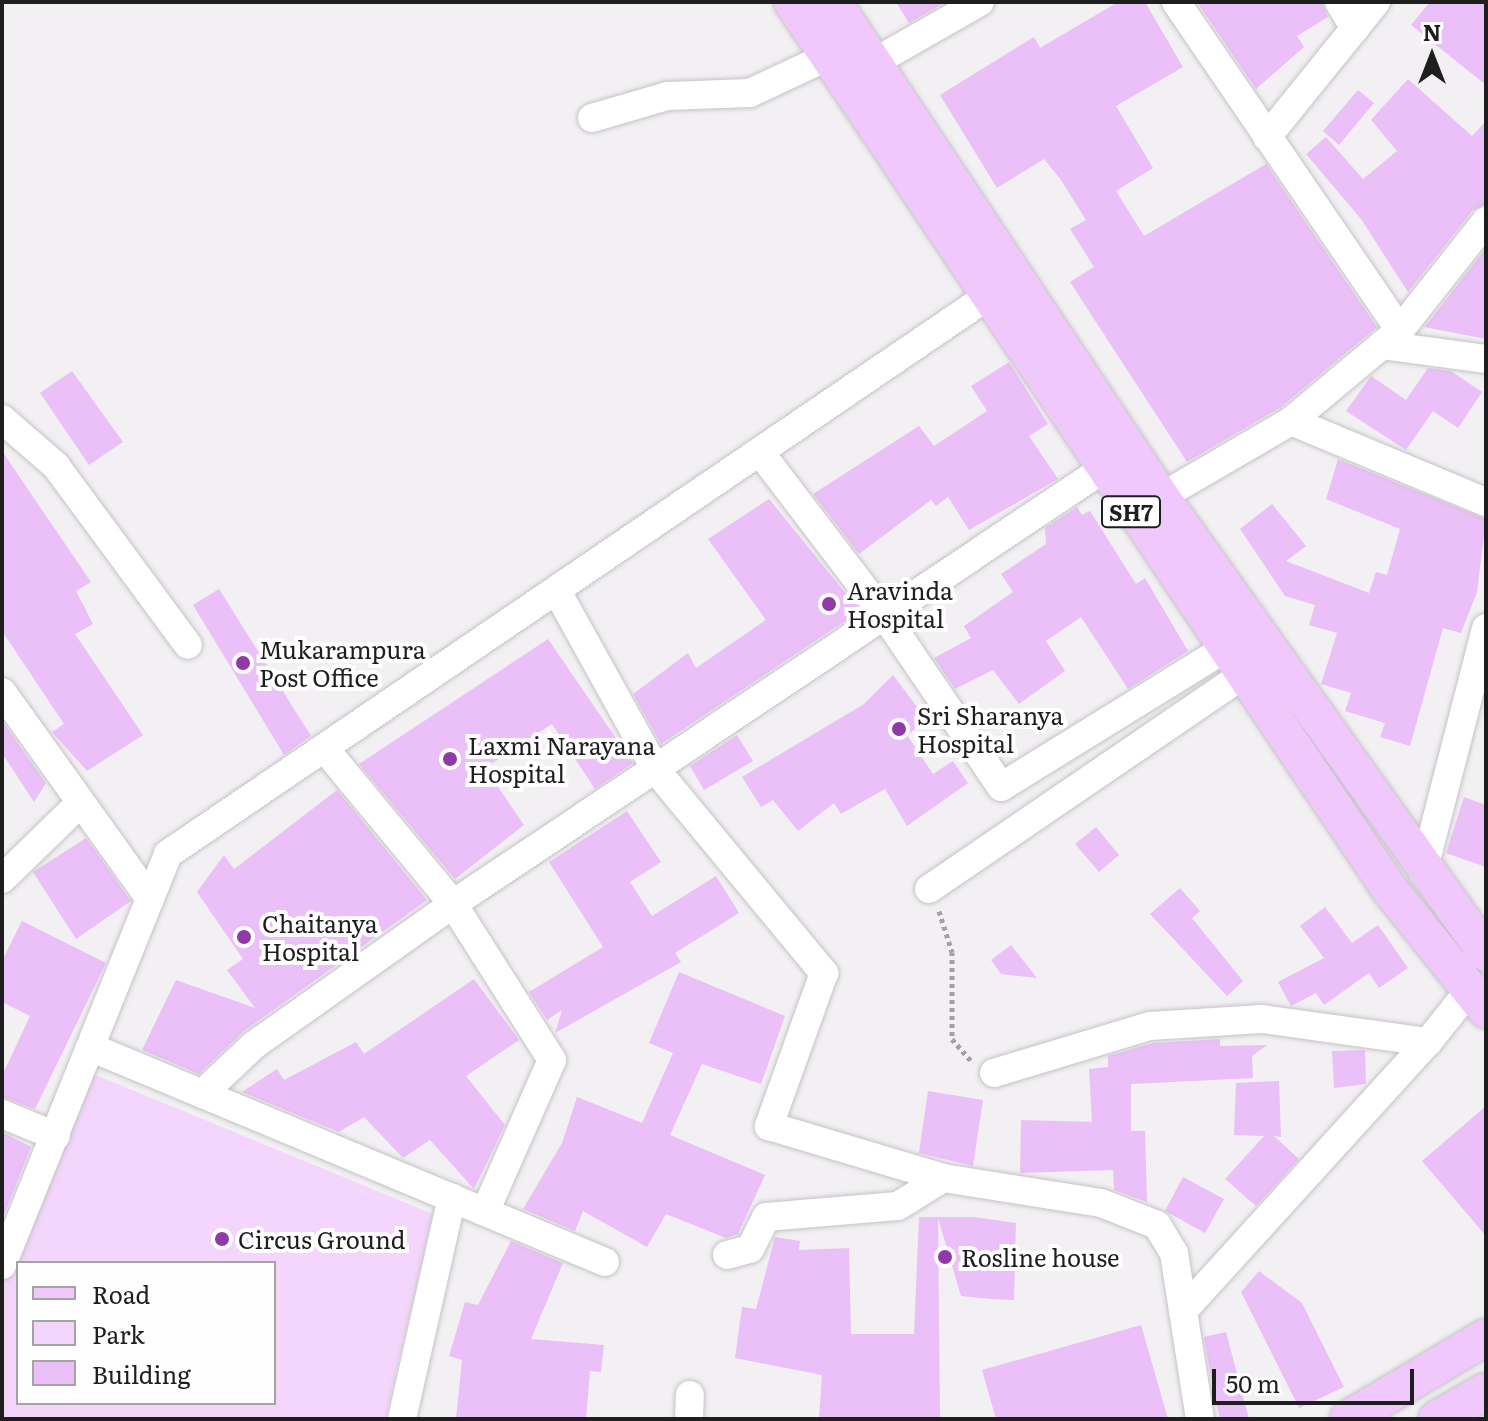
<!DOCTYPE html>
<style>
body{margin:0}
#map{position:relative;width:1488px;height:1421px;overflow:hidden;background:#f2f0f3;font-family:Literata,serif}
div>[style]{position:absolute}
.green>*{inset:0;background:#f4d6fc}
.building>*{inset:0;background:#ebbff8}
.path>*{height:5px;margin-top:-2.5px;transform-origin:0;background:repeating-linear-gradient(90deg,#a2a1a3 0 4px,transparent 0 8px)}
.roads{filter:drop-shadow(0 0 2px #c5c3c5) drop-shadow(0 0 2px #c5c3c5)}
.minor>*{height:28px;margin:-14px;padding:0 14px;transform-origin:14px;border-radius:14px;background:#fff}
.major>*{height:36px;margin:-18px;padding:0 18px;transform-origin:18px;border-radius:18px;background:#f0c8fb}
.dots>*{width:22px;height:22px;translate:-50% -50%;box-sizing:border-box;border:4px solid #fffeff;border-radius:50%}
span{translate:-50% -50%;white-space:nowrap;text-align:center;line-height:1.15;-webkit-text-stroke:8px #fffeff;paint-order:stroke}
.shield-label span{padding:2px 6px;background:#fffeff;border:2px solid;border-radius:6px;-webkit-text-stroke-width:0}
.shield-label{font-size:22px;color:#1f1e1f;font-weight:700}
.poi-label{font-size:24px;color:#1f1e1f}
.left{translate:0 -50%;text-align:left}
.frame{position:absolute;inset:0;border:4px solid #1f1e1f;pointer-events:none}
.legend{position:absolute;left:16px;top:1261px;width:260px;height:144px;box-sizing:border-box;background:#fffeff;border:2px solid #a5a4a5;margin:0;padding:10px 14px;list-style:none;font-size:24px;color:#1f1e1f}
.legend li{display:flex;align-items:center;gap:16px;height:40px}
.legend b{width:40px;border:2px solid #a5a4a5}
.north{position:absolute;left:1392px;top:16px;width:80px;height:80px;-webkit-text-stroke:6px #fffeff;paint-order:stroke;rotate:0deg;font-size:22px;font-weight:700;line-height:32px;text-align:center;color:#1f1e1f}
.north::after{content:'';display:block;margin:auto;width:28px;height:36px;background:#1f1e1f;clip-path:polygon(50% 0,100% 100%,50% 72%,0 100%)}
.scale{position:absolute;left:1212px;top:1369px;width:202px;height:36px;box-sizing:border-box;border:4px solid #1f1e1f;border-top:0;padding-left:10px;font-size:24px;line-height:28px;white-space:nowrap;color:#1f1e1f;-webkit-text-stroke:6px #fffeff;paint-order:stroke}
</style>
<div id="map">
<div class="green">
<i style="clip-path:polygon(evenodd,81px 1069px,433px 1214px,385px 1419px,2px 1419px,2px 1279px,81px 1069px,18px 1263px,274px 1263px,274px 1403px,18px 1403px,18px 1263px)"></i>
</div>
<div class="building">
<i style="clip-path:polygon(896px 2px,946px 2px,909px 23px)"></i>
<i style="clip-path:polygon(1118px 2px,1145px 2px,1183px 67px,1116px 106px,1153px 168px,1116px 191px,1144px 236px,1266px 164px,1377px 327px,1281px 407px,1187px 462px,1070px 282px,1094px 267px,1070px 229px,1086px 220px,1061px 180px,1044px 159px,997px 188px,940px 95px,1034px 37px,1040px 48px)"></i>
<i style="clip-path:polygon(1197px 2px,1322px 2px,1328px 17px,1297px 36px,1304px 47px,1256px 89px)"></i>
<i style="clip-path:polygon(1430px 2px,1486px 2px,1486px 85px,1411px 25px)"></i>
<i style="clip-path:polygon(1408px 79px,1472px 136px,1486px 121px,1486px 204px,1473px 210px,1408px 292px,1361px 219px,1306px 154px,1326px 137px,1363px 179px,1397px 151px,1371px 120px)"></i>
<i style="clip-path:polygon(1358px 90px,1374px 103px,1339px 145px,1323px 131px)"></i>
<i style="clip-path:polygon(1486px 248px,1486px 339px,1424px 327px,1431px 319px)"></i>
<i style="clip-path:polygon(1009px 362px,1048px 424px,1029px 436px,1058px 479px,969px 530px,948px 497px,936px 506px,931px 500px,859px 554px,813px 494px,919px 426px,934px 446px,987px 411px,971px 386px)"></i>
<i style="clip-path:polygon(1428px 368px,1451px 371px,1482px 392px,1458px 428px,1433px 411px,1406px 450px,1346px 411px,1371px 376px,1406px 400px)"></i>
<i style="clip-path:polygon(72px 371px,123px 442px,89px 465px,40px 393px)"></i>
<i style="clip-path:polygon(2px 451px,91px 582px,76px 591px,93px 624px,75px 634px,143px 735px,87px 771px,52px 732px,64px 724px,2px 631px)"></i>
<i style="clip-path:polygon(1338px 459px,1486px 519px,1477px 592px,1461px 633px,1443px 628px,1410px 746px,1380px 737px,1385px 723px,1345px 711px,1351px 693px,1321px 684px,1337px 633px,1309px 625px,1315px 605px,1285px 596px,1240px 529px,1272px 504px,1306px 546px,1286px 561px,1369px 593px,1376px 572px,1387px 575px,1400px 529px,1326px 499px)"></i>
<i style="clip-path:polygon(769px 499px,860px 611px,661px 744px,633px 694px,688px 653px,696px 668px,766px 620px,708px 539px)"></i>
<i style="clip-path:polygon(1077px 507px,1082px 515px,1090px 511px,1136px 584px,1145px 578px,1188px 651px,1128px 689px,1081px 617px,1046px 641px,1065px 671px,1019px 704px,993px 670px,955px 689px,934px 658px,971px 638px,964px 626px,1013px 592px,1001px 574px,1046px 544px,1045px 528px)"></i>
<i style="clip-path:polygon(219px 589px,311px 736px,284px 755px,193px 605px)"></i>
<i style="clip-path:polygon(548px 639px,633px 763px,595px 789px,552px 724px,485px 768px,524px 825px,455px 879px,359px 764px)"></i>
<i style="clip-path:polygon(893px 675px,927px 720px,907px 735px,933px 774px,953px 761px,968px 783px,907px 826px,885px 789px,841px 814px,834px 803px,798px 831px,773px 800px,761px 807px,742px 777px,864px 704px)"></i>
<i style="clip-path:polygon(2px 721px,46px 783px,34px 802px,2px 753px)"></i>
<i style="clip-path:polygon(737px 735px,753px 761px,704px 790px,690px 766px)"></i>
<i style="clip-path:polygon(337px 790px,427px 900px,244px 1031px,199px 1074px,142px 1050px,176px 980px,255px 1008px,227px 970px,243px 959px,197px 892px,224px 855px,234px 869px)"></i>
<i style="clip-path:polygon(1464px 797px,1486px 805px,1486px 867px,1446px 853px)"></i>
<i style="clip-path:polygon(627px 811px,661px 862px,630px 882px,652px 916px,716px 876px,739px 913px,675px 953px,681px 962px,555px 1033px,562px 1010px,547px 1020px,529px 992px,603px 947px,549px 862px)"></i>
<i style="clip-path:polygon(1096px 827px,1119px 855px,1099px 872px,1075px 844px)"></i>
<i style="clip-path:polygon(86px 838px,131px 901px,76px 939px,33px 872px)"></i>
<i style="clip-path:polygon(1180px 888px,1200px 911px,1192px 918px,1243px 981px,1227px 996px,1150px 914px)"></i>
<i style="clip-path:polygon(1325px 907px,1352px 943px,1378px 925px,1408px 968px,1379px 988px,1369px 973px,1324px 1005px,1316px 993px,1291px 1006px,1278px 982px,1324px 958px,1300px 926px)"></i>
<i style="clip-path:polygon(22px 921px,106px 963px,35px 1109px,2px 1097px,2px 1076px,30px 1016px,2px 1002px,2px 961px)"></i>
<i style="clip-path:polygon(1011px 945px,1037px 978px,1001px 974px,991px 960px)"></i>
<i style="clip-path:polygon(679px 972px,785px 1016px,761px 1084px,702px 1064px,670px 1135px,765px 1175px,738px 1234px,726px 1238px,666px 1214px,647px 1247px,583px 1211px,575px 1231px,523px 1209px,562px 1143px,577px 1097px,642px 1123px,673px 1053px,649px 1043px)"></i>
<i style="clip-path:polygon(474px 979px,519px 1040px,466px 1076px,505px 1125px,474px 1189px,430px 1140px,403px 1158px,364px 1117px,339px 1132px,242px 1092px,277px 1069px,284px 1080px,356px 1042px,364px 1054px)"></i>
<i style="clip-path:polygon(1220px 1039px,1220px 1046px,1267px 1045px,1252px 1056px,1253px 1078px,1131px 1084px,1131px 1131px,1145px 1131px,1147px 1202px,1114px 1190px,1113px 1170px,1020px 1173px,1021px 1120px,1092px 1122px,1089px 1069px,1108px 1067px,1108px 1056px,1153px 1043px)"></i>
<i style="clip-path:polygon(1365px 1050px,1366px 1084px,1334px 1088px,1332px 1051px)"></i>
<i style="clip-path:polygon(1279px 1081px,1281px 1137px,1274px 1136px,1299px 1159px,1256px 1206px,1225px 1179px,1264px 1136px,1234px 1135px,1236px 1083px)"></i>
<i style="clip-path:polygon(928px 1091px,983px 1100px,973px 1166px,919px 1153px)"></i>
<i style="clip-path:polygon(1486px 1106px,1486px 1236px,1422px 1161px)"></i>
<i style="clip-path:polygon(2px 1132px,31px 1147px,2px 1220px)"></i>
<i style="clip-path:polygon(1183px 1177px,1224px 1199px,1205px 1233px,1165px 1211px)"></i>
<i style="clip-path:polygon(919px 1217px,974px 1217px,1016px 1223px,1014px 1300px,991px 1299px,961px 1296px,938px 1218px,940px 1419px,819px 1419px,822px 1375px,735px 1358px,742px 1307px,756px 1309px,775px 1237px,800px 1241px,799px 1250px,849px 1248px,851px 1334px,914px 1334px)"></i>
<i style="clip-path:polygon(511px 1241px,563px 1263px,531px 1339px,604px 1345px,601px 1372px,590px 1371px,586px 1419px,456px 1419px,462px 1360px,449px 1356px,465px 1302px,478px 1305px)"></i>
<i style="clip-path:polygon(1259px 1271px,1302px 1303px,1344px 1387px,1299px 1408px,1241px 1292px)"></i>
<i style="clip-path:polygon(1141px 1325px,1168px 1419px,996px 1419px,982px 1370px)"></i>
<i style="clip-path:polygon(1226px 1332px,1249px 1419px,1220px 1419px,1214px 1395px,1204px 1337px)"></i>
</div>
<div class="path">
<i style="left:939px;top:911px;width:43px;rotate:72.4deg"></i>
<i style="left:952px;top:952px;width:87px;rotate:90deg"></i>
<i style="left:952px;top:1039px;width:32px;rotate:49deg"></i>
</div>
<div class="roads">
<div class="minor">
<i style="left:1176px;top:2px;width:397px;rotate:55.7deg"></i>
<i style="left:1339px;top:2px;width:31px;rotate:59deg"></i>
<i style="left:873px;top:63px;width:123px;rotate:-29.7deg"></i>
<i style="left:592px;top:118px;width:78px;rotate:-16.3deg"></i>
<i style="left:667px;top:96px;width:83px;rotate:-2.1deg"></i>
<i style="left:750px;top:93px;width:85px;rotate:-25.1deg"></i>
<i style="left:1267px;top:137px;width:174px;rotate:-51.1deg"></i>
<i style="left:1382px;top:345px;width:105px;rotate:7.7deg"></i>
<i style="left:2px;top:419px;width:72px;rotate:41deg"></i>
<i style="left:56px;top:466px;width:222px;rotate:53.6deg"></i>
<i style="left:1291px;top:421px;width:211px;rotate:22.6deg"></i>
<i style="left:763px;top:456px;width:205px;rotate:52.7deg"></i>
<i style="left:887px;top:619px;width:203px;rotate:55.8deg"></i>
<i style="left:1001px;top:787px;width:268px;rotate:-31.7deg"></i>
<i style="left:1161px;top:497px;width:151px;rotate:-30.3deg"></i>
<i style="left:1291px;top:421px;width:142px;rotate:-39.9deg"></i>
<i style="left:1400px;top:330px;width:139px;rotate:-51.7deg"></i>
<i style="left:558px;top:593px;width:202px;rotate:61deg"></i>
<i style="left:656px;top:770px;width:264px;rotate:50.4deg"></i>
<i style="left:824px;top:973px;width:163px;rotate:109.8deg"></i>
<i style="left:769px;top:1126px;width:182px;rotate:16.6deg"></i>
<i style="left:943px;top:1178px;width:160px;rotate:9deg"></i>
<i style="left:1101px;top:1203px;width:60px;rotate:21.4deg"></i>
<i style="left:1157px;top:1225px;width:33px;rotate:59deg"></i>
<i style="left:1174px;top:1253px;width:168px;rotate:81.1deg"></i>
<i style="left:2px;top:692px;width:254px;rotate:54.4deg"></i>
<i style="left:325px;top:749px;width:201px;rotate:50.4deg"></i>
<i style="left:453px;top:904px;width:185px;rotate:57.6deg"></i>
<i style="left:552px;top:1060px;width:166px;rotate:113.8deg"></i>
<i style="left:1423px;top:872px;width:252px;rotate:-75.5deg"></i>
<i style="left:2px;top:879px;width:106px;rotate:-44.2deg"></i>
<i style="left:929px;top:889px;width:380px;rotate:-34.3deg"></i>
<i style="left:90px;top:1047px;width:558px;rotate:22.66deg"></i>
<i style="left:994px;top:1073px;width:163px;rotate:-16.8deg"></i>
<i style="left:1150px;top:1026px;width:112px;rotate:-3.6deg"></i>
<i style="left:1262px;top:1019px;width:168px;rotate:7.9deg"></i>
<i style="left:1428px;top:1042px;width:64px;rotate:-51.3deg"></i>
<i style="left:202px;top:1094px;width:71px;rotate:-43.3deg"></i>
<i style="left:254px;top:1045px;width:244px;rotate:-35.3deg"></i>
<i style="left:453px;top:904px;width:782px;rotate:-33.79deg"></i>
<i style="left:2px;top:1114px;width:58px;rotate:22.2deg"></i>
<i style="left:727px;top:1255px;width:24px;rotate:-15deg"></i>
<i style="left:750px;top:1249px;width:36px;rotate:-63deg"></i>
<i style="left:766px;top:1217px;width:132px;rotate:-4.8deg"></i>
<i style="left:898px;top:1206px;width:53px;rotate:-31.9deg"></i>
<i style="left:2px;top:1265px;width:443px;rotate:-68deg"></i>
<i style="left:168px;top:854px;width:992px;rotate:-34.23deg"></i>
<i style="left:1183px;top:1311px;width:364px;rotate:-47.7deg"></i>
<i style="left:402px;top:1419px;width:227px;rotate:-77.3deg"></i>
<i style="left:689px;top:1419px;width:24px;rotate:-88deg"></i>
</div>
<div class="major">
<i style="left:792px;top:2px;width:1071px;rotate:56.04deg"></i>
<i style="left:1390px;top:890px;width:154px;rotate:51.3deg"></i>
<i style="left:833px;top:2px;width:594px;rotate:56.47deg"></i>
<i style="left:1161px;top:497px;width:560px;rotate:54.52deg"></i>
<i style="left:1348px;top:1419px;width:161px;rotate:-30.7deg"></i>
<i style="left:1437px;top:1419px;width:56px;rotate:-29.7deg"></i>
</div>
</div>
<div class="dots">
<i style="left:829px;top:604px;background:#903aa7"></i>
<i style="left:243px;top:663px;background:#903aa7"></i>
<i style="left:899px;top:729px;background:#903aa7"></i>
<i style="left:450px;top:759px;background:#903aa7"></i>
<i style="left:244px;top:937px;background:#903aa7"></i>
<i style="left:222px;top:1239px;background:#903aa7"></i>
<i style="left:945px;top:1257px;background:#903aa7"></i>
</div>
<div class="shield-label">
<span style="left:1131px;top:512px">SH7</span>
</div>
<div class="poi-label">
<span class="left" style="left:847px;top:604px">Aravinda<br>Hospital</span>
<span class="left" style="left:259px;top:663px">Mukarampura<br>Post Office</span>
<span class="left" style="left:917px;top:729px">Sri Sharanya<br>Hospital</span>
<span class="left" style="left:468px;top:759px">Laxmi Narayana<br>Hospital</span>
<span class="left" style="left:262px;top:937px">Chaitanya<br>Hospital</span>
<span class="left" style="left:238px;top:1239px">Circus Ground</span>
<span class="left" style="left:961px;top:1257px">Rosline house</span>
</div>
<div class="frame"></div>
<ul class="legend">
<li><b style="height:10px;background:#f0c8fb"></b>Road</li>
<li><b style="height:22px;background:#f4d6fc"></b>Park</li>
<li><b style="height:22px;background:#ebbff8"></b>Building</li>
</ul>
<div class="north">N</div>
<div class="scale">50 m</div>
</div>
